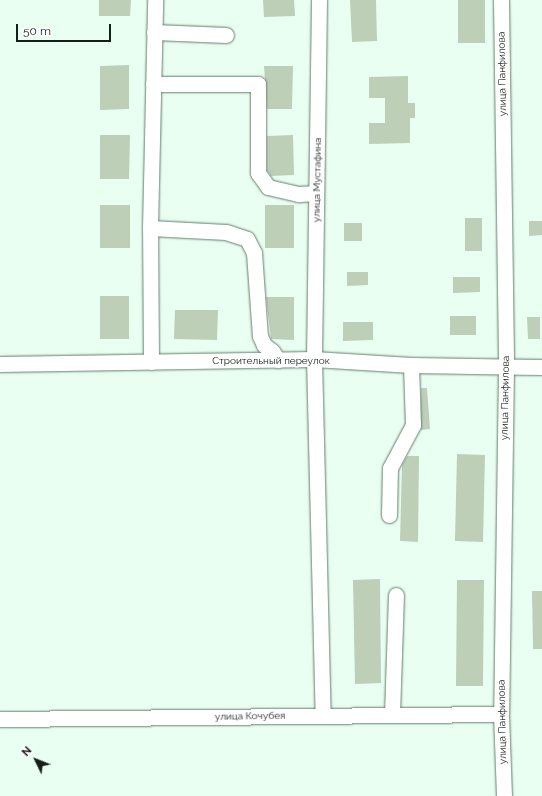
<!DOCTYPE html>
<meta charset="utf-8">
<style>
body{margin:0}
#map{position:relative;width:542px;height:796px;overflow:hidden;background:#e9fff1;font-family:Raleway,sans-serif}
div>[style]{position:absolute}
.building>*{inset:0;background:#bdcfb7}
.roads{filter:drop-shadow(0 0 1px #647e6e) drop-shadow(0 0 1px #647e6e)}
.minor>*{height:15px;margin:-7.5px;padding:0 7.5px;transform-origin:7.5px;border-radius:7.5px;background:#fff}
span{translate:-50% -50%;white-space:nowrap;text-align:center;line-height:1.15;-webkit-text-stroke:3px #fff;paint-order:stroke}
.street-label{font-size:10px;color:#151f19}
.north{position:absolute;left:16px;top:740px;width:40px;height:40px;-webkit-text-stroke:3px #fff;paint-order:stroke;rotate:313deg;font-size:11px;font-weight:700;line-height:16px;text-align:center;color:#151f19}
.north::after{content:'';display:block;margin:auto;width:14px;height:18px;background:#151f19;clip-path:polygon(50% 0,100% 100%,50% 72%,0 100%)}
.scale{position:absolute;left:16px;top:24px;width:95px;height:18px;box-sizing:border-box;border:2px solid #151f19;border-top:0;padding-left:5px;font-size:12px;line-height:14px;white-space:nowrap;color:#151f19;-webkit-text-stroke:3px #fff;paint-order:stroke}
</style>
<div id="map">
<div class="building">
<i style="clip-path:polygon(99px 0,131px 0,130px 16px,99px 16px)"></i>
<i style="clip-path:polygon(263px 0,294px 0,295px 16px,264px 17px)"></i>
<i style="clip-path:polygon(350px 0,376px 0,377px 41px,352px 42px)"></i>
<i style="clip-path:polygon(458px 0,485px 0,485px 43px,458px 43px)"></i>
<i style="clip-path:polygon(129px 65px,129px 109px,100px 110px,100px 66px)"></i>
<i style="clip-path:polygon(264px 66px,293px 66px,292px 109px,267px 109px)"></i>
<i style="clip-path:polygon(408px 76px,408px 103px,415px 103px,415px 118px,410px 118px,410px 143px,369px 144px,369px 123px,385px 123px,385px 98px,369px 98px,369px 77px)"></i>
<i style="clip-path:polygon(100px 135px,130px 135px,129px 179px,100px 179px)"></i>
<i style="clip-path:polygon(293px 135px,294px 175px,271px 176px,267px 170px,267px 136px)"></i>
<i style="clip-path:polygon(100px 205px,130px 205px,130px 248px,100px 248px)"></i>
<i style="clip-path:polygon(265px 205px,294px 205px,294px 248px,265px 248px)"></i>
<i style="clip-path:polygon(465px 218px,482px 218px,482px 251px,465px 251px)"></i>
<i style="clip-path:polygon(529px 221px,542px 221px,542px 235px,529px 236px)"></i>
<i style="clip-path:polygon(344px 223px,362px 223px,362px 241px,344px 241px)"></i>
<i style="clip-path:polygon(347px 272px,368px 272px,368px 285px,347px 286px)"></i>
<i style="clip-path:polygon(453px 277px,480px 277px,480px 292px,453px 293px)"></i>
<i style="clip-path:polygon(100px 296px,129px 296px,129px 339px,100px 339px)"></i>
<i style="clip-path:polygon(266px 297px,294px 297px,294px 340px,271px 339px)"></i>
<i style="clip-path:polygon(175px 310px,218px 310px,217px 340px,174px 339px)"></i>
<i style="clip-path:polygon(450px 316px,476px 316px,476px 335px,450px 335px)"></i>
<i style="clip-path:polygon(527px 317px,540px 317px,540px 339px,528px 339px)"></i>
<i style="clip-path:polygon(343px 322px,373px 322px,373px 340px,343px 341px)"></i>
<i style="clip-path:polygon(421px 388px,427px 388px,430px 429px,421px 430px)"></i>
<i style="clip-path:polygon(457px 454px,485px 455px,483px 542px,455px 541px)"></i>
<i style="clip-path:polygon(407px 456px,419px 456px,418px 542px,400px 541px,402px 465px)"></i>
<i style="clip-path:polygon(380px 579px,381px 683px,355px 684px,353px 580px)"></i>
<i style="clip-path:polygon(457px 580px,484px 580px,483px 686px,456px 686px)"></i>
<i style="clip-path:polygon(532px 591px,542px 591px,542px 649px,533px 649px)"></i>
</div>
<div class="roads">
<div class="minor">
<i style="left:319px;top:0;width:359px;rotate:90.8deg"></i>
<i style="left:314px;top:359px;width:357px;rotate:88.6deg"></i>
<i style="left:501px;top:0;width:367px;rotate:89.2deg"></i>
<i style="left:506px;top:367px;width:347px;rotate:90.8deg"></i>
<i style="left:501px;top:714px;width:82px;rotate:87.9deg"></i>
<i style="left:154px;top:32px;width:72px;rotate:2.4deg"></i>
<i style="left:153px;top:84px;width:105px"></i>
<i style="left:258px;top:84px;width:89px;rotate:90deg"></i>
<i style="left:258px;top:173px;width:17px;rotate:54deg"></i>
<i style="left:268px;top:187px;width:32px;rotate:13deg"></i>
<i style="left:299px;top:194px;width:17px;rotate:-3deg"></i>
<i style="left:150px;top:228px;width:76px;rotate:3deg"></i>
<i style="left:226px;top:232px;width:22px;rotate:18deg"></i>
<i style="left:247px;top:239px;width:16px;rotate:63deg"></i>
<i style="left:254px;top:253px;width:83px;rotate:85.9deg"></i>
<i style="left:260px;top:336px;width:10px;rotate:66deg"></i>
<i style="left:264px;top:345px;width:10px;rotate:37deg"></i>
<i style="left:272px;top:351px;width:11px;rotate:56deg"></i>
<i style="left:151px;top:362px;width:134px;rotate:-90.4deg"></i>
<i style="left:150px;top:228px;width:228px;rotate:-88.7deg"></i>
<i style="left:0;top:364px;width:314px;rotate:-0.9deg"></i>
<i style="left:314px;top:359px;width:97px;rotate:3.5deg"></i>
<i style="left:411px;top:365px;width:131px;rotate:0.9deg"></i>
<i style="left:389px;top:515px;width:47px;rotate:-88.8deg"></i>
<i style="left:390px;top:468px;width:49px;rotate:-61.9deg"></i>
<i style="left:413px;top:425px;width:60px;rotate:-91.9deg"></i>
<i style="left:392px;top:715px;width:120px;rotate:-88.1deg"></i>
<i style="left:0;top:719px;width:501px;rotate:-0.57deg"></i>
</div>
</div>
<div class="street-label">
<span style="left:502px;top:74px;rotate:-91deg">улица Панфилова</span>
<span style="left:317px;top:180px;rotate:-89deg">улица Мустафина</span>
<span style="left:271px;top:361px">Строительный переулок</span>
<span style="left:505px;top:398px;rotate:-89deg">улица Панфилова</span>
<span style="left:250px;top:716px;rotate:-1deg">улица Кочубея</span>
<span style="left:502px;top:722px;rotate:-91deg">улица Панфилова</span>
</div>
<div class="north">N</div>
<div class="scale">50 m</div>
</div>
